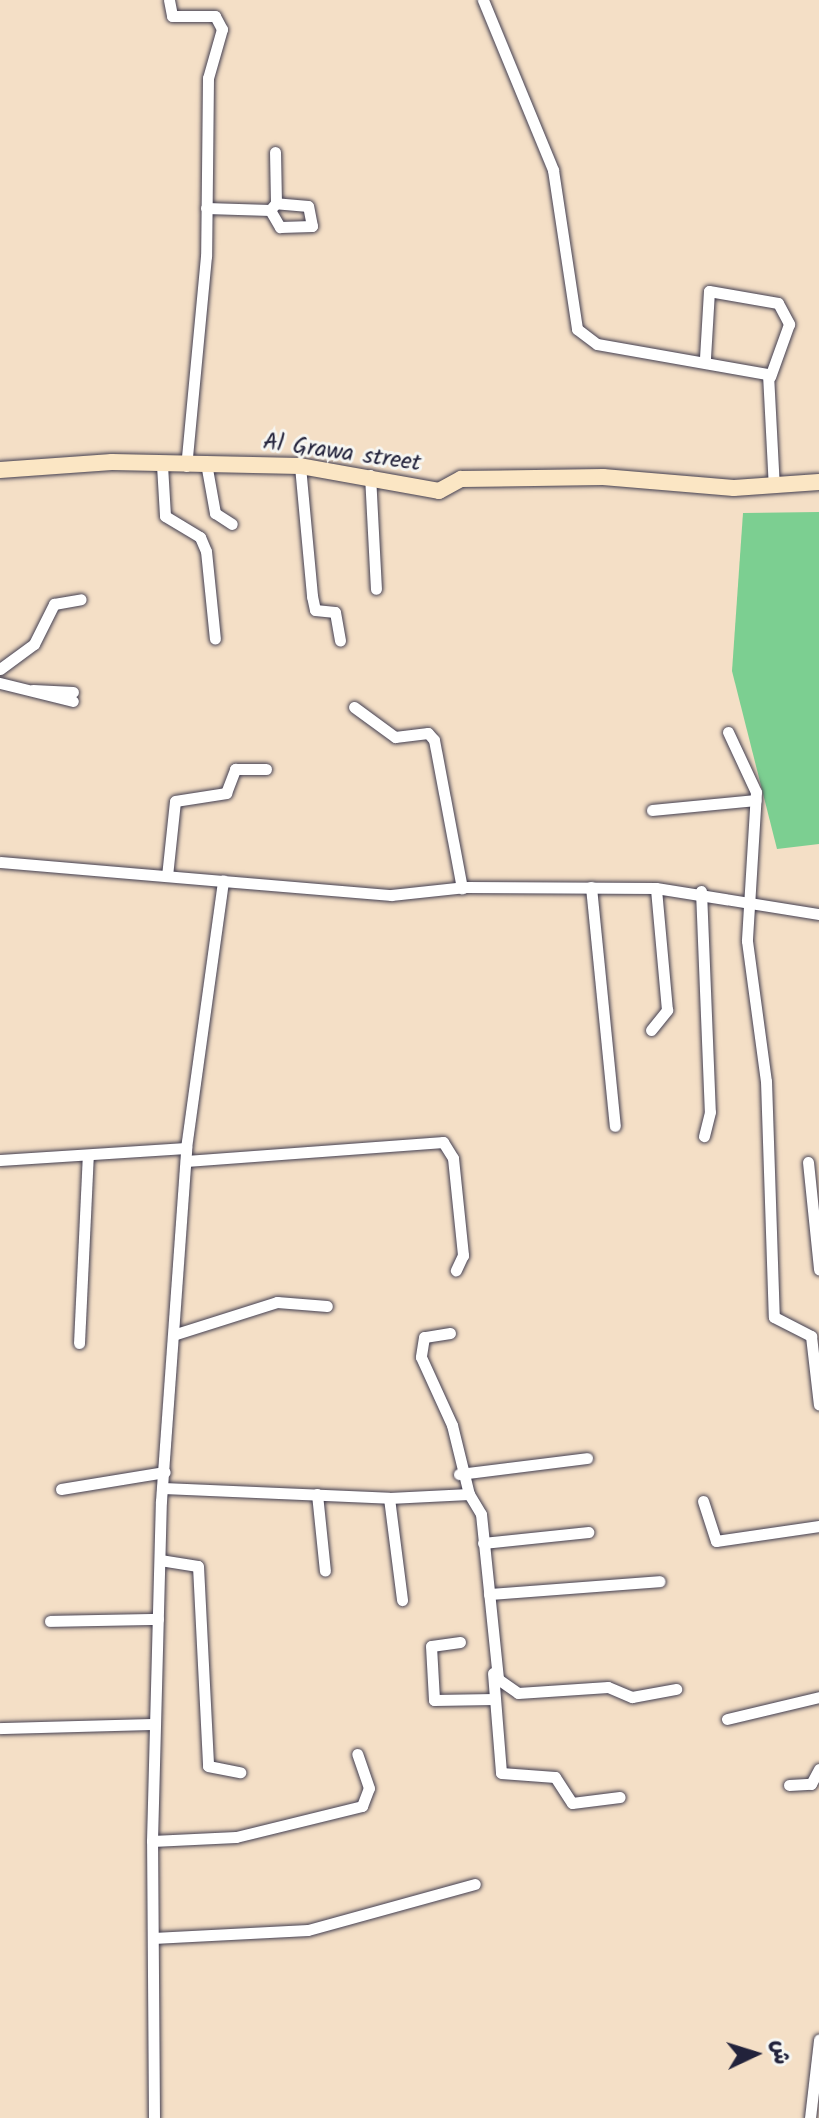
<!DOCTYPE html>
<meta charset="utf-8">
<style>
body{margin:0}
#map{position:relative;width:819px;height:2118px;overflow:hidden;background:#f4dfc6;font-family:Kalam,"Playpen Sans Arabic",sans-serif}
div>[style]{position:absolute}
.green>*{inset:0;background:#7ccf91}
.roads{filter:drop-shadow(0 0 2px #423e50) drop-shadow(0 0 2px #423e50)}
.street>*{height:11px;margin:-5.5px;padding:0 5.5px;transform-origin:5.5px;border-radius:5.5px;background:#fff}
.secondary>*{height:16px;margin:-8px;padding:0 8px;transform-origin:8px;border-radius:8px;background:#fbe6c4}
span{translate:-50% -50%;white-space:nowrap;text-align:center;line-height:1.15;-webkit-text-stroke:6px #f6f6f2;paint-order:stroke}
.street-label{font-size:24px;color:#22223b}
.north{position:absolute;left:715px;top:2014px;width:80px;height:80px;-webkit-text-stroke:6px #f6f6f2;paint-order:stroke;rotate:86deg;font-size:22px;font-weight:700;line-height:32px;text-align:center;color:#22223b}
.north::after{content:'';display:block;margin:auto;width:28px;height:36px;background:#22223b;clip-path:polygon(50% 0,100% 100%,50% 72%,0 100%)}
</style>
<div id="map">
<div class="green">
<i style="clip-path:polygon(819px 512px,819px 844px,777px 849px,732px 671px,743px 513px)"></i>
</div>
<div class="roads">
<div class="street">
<i style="left:169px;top:0;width:16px;rotate:79deg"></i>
<i style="left:172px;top:16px;width:43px"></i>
<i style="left:215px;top:16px;width:15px;rotate:62deg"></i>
<i style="left:222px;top:29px;width:51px;rotate:105.9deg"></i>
<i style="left:208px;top:78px;width:178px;rotate:90.6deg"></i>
<i style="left:206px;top:256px;width:211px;rotate:95.4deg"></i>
<i style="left:483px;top:0;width:184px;rotate:67.6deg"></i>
<i style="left:553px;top:170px;width:161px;rotate:81.4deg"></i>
<i style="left:577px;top:329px;width:25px;rotate:37deg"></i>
<i style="left:597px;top:344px;width:174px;rotate:10deg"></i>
<i style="left:768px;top:374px;width:113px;rotate:87deg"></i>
<i style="left:206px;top:208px;width:64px;rotate:1.8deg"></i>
<i style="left:270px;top:210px;width:9px;rotate:-49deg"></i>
<i style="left:276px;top:203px;width:51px;rotate:-91.1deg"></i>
<i style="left:270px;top:210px;width:20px;rotate:60deg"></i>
<i style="left:280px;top:227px;width:32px;rotate:-2deg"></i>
<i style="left:312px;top:226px;width:20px;rotate:-101deg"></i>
<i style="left:308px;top:206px;width:32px;rotate:-175deg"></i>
<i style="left:705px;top:358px;width:67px;rotate:-86.6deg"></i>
<i style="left:709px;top:291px;width:70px;rotate:9.9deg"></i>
<i style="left:778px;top:303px;width:24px;rotate:62deg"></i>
<i style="left:789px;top:324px;width:56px;rotate:109.7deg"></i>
<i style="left:206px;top:463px;width:51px;rotate:79.8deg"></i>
<i style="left:215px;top:513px;width:20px;rotate:33deg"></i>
<i style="left:162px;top:465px;width:51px;rotate:86.6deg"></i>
<i style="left:165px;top:516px;width:41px;rotate:31deg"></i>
<i style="left:200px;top:537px;width:15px;rotate:67deg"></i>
<i style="left:206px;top:551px;width:88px;rotate:84.2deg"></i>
<i style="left:300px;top:466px;width:131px;rotate:84.7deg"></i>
<i style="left:312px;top:596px;width:14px;rotate:78deg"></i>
<i style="left:315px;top:610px;width:20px;rotate:6deg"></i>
<i style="left:335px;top:612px;width:29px;rotate:80deg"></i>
<i style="left:370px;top:475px;width:114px;rotate:87deg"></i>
<i style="left:0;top:669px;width:42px;rotate:-36.3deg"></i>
<i style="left:34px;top:644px;width:45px;rotate:-63.4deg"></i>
<i style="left:54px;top:604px;width:27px;rotate:-10deg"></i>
<i style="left:0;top:683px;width:75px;rotate:13.9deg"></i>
<i style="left:33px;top:690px;width:40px;rotate:2.9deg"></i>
<i style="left:354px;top:707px;width:51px;rotate:36.2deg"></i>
<i style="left:395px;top:737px;width:33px;rotate:-7deg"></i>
<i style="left:428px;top:733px;width:9px;rotate:49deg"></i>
<i style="left:434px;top:740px;width:151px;rotate:79.3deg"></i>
<i style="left:728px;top:732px;width:66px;rotate:65deg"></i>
<i style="left:756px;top:792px;width:149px;rotate:93.5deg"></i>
<i style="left:747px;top:941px;width:141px;rotate:82.3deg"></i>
<i style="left:766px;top:1081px;width:236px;rotate:88.1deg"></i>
<i style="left:774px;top:1317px;width:42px;rotate:27.2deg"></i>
<i style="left:811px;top:1336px;width:69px;rotate:83.4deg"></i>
<i style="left:652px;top:810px;width:104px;rotate:-5.5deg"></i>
<i style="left:0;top:862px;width:224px;rotate:4.9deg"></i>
<i style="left:167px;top:876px;width:75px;rotate:-83.9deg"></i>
<i style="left:175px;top:801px;width:52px;rotate:-8.9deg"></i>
<i style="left:226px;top:793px;width:26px;rotate:-69deg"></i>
<i style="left:235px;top:769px;width:31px"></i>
<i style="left:591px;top:887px;width:240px;rotate:84.3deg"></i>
<i style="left:701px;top:891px;width:221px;rotate:87.7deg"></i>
<i style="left:710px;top:1112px;width:25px;rotate:104deg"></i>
<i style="left:651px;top:1030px;width:26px;rotate:-51deg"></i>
<i style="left:667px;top:1010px;width:122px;rotate:-95.2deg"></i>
<i style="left:0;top:1160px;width:186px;rotate:-3.7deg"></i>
<i style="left:186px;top:1161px;width:258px;rotate:-4.2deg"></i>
<i style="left:443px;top:1142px;width:19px;rotate:58deg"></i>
<i style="left:453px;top:1158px;width:98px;rotate:84.1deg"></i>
<i style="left:463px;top:1255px;width:17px;rotate:115deg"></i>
<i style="left:808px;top:1162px;width:108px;rotate:84.1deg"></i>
<i style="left:450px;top:1333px;width:26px;rotate:171deg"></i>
<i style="left:424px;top:1337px;width:20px;rotate:99deg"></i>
<i style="left:421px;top:1357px;width:75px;rotate:65.5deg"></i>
<i style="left:452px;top:1425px;width:71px;rotate:76.2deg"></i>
<i style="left:176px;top:1334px;width:106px;rotate:-17.6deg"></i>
<i style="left:277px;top:1302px;width:50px;rotate:4.6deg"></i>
<i style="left:79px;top:1343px;width:188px;rotate:-87.3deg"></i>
<i style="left:459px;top:1474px;width:129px;rotate:-7.1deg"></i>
<i style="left:163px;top:1488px;width:226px;rotate:2.5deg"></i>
<i style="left:389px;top:1498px;width:80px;rotate:-2.9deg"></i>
<i style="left:469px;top:1494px;width:23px;rotate:59deg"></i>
<i style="left:481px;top:1514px;width:166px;rotate:84.1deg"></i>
<i style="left:498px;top:1679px;width:24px;rotate:35deg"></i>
<i style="left:518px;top:1693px;width:90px;rotate:-3.8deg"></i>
<i style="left:608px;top:1687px;width:26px;rotate:23deg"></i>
<i style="left:632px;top:1697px;width:45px;rotate:-10.3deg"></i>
<i style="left:61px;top:1489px;width:105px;rotate:-9.3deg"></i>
<i style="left:317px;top:1494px;width:77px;rotate:84.1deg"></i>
<i style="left:389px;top:1498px;width:103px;rotate:82.7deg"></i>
<i style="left:703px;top:1501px;width:42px;rotate:72deg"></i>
<i style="left:716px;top:1541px;width:104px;rotate:-8.3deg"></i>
<i style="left:483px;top:1543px;width:106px;rotate:-6deg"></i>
<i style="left:160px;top:1560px;width:38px;rotate:9deg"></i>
<i style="left:198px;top:1566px;width:200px;rotate:87.1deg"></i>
<i style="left:208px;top:1766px;width:33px;rotate:11deg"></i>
<i style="left:489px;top:1594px;width:171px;rotate:-4.3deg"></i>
<i style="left:50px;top:1621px;width:108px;rotate:-1.1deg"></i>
<i style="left:460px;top:1642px;width:29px;rotate:172deg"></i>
<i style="left:431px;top:1646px;width:54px;rotate:86.8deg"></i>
<i style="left:434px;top:1700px;width:60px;rotate:-1deg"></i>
<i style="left:493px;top:1673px;width:100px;rotate:85.4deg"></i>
<i style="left:501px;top:1773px;width:54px;rotate:4.2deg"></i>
<i style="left:555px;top:1777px;width:31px;rotate:57deg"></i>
<i style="left:572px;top:1803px;width:48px;rotate:-7.1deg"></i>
<i style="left:727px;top:1719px;width:95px;rotate:-13.4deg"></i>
<i style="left:0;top:1728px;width:155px;rotate:-1.5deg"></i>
<i style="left:789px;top:1785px;width:22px;rotate:-3deg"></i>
<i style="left:811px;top:1784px;width:17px;rotate:-62deg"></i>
<i style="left:152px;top:1841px;width:84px;rotate:-2.7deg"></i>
<i style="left:236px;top:1837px;width:130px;rotate:-13.8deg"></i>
<i style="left:362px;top:1806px;width:19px;rotate:-69deg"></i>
<i style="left:369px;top:1788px;width:36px;rotate:-109deg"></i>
<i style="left:153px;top:1938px;width:155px;rotate:-3deg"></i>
<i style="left:308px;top:1930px;width:173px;rotate:-15.4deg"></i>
<i style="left:154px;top:2118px;width:277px;rotate:-90.4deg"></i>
<i style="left:152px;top:1841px;width:340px;rotate:-88.5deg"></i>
<i style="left:161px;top:1501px;width:354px;rotate:-85.9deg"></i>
<i style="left:186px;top:1148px;width:270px;rotate:-82.1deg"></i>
<i style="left:223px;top:881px;width:169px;rotate:4.8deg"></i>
<i style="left:391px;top:895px;width:75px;rotate:-6.1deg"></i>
<i style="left:466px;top:887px;width:190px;rotate:0.3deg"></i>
<i style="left:656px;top:888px;width:165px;rotate:9.1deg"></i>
<i style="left:810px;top:2118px;width:79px;rotate:-83.4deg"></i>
</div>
<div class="secondary">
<i style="left:0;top:470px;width:112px;rotate:-4.1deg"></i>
<i style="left:112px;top:462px;width:188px;rotate:1.2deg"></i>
<i style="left:300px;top:466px;width:141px;rotate:10.2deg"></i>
<i style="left:439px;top:491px;width:25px;rotate:-29deg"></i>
<i style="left:461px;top:479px;width:142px;rotate:-0.8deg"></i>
<i style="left:603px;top:477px;width:131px;rotate:4.8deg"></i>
<i style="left:734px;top:488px;width:85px;rotate:-4deg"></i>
</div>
</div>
<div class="street-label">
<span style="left:342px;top:453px;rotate:8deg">Al Grawa street</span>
</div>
<div class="north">ش</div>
</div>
